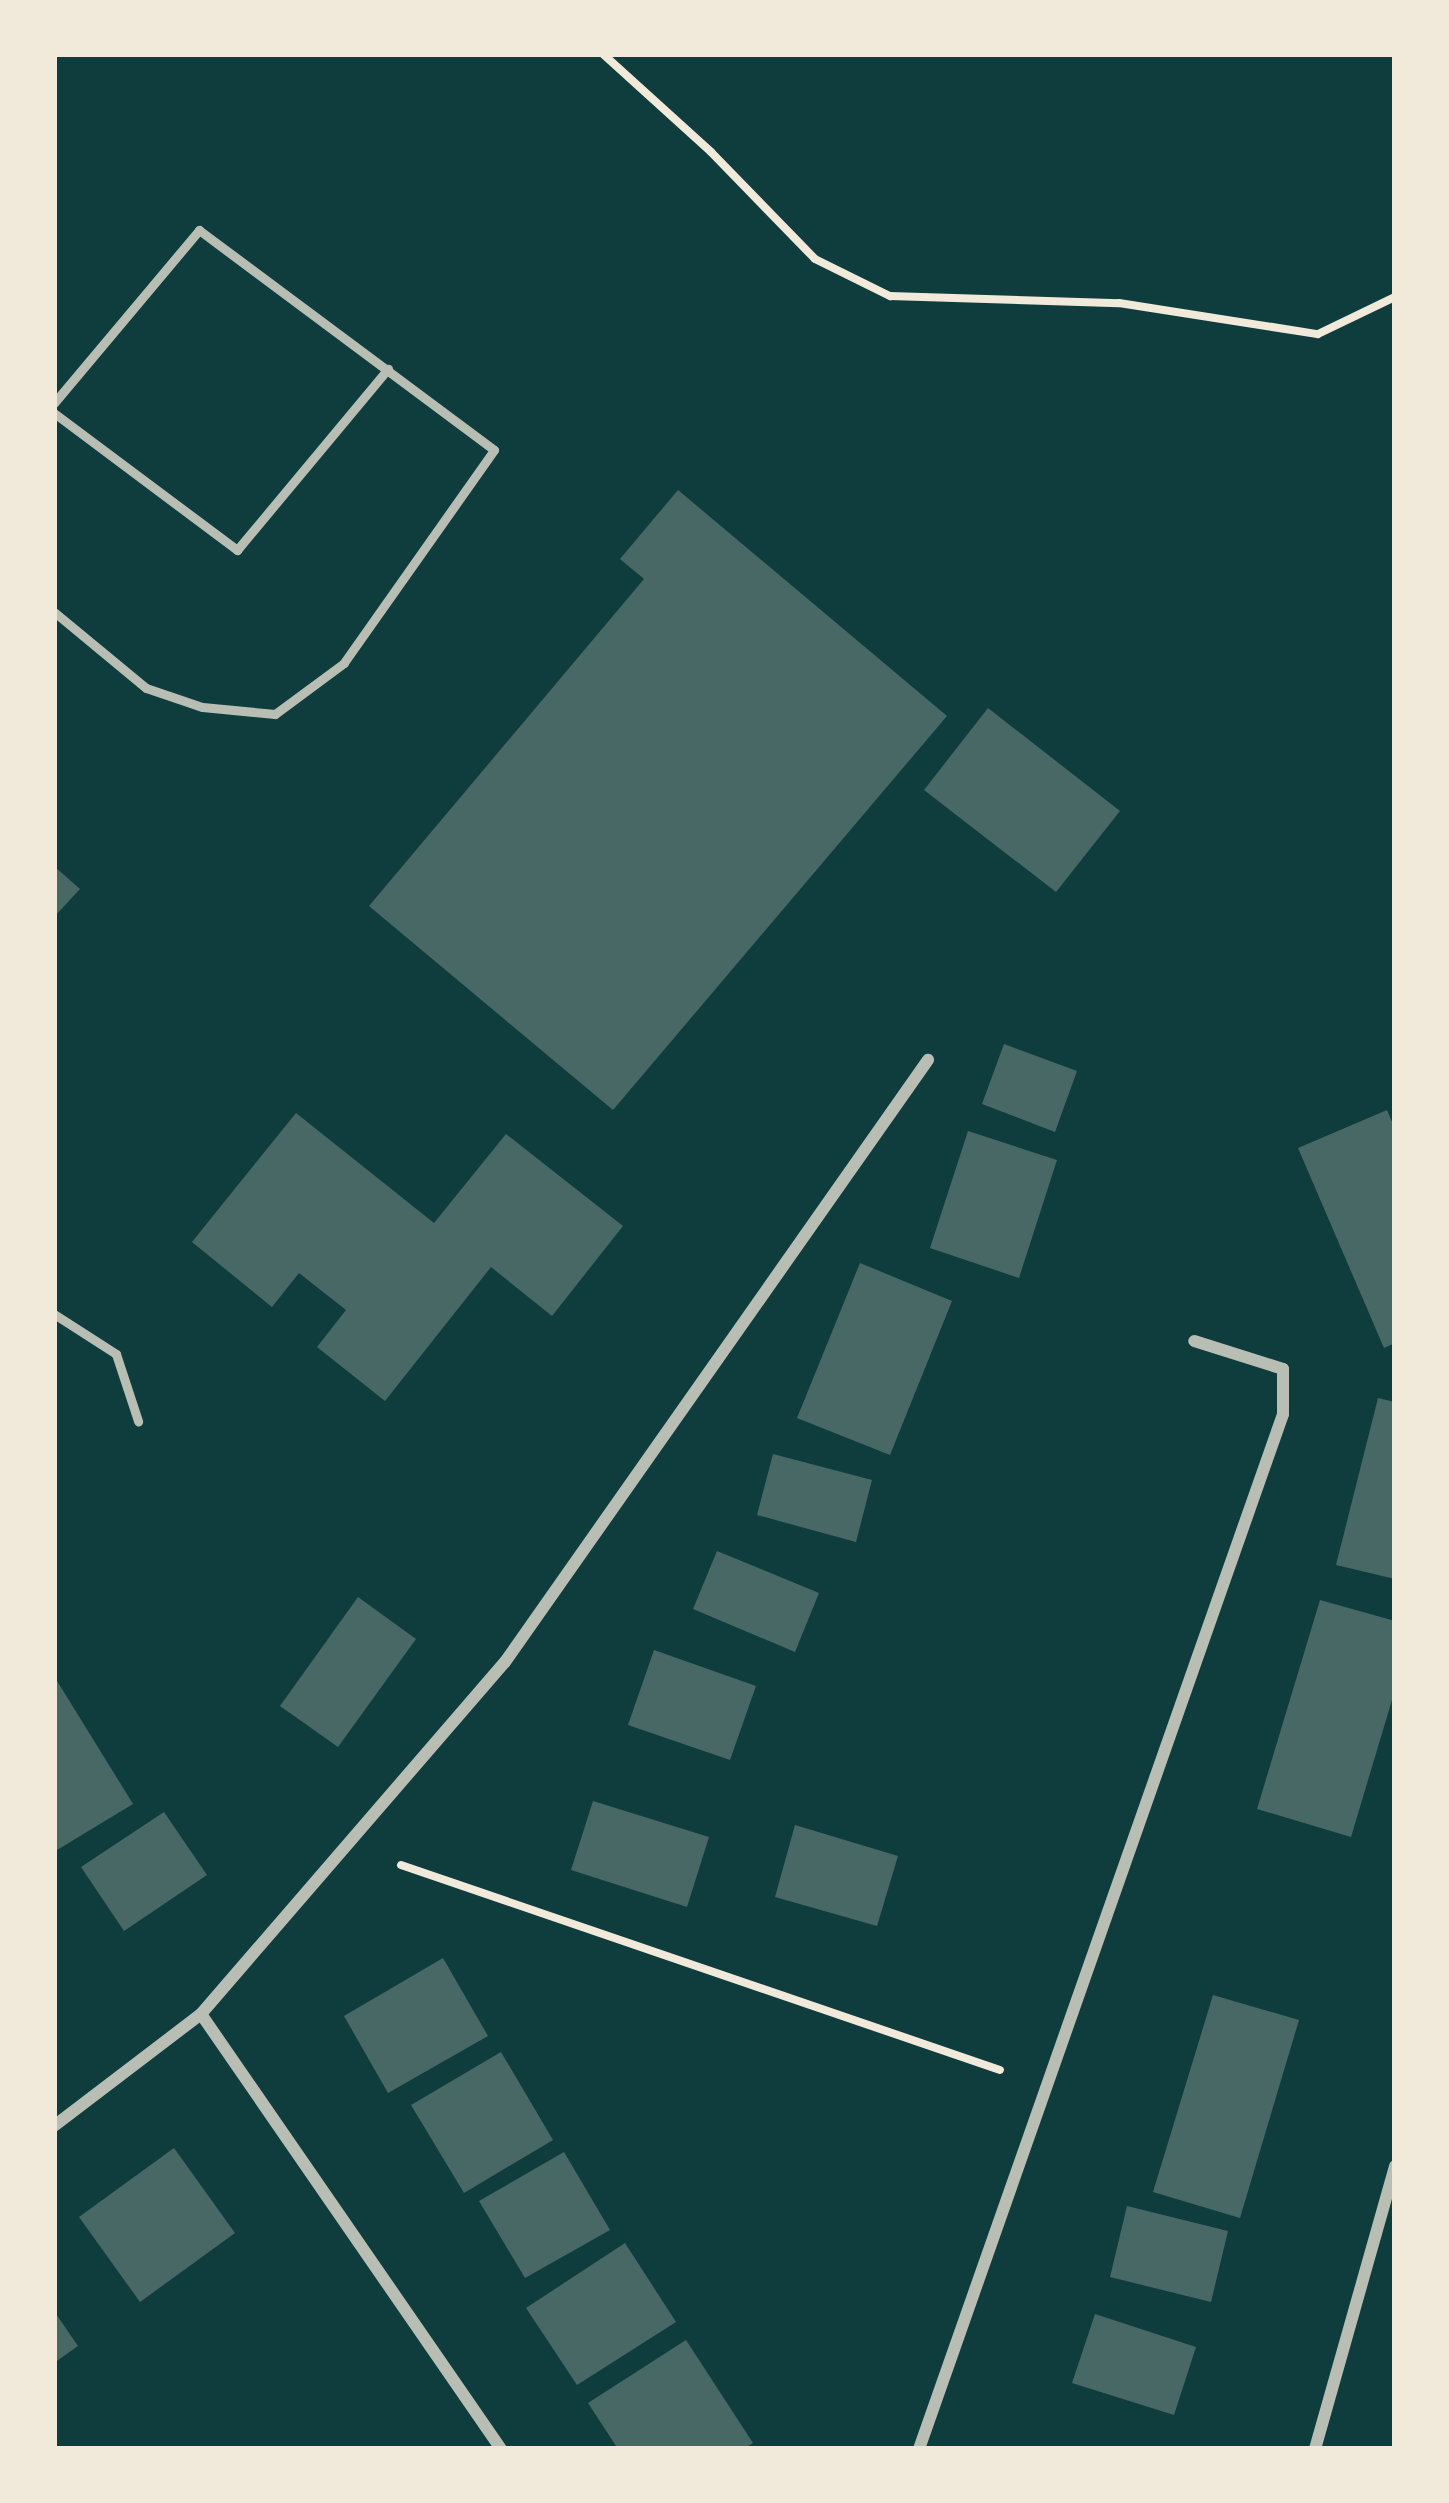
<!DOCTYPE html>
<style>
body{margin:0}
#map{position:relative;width:1449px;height:2503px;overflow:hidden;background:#0f3d3e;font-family:"DejaVu Sans",sans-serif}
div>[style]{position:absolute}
.building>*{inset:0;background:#486865}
.path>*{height:8px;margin:-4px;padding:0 4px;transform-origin:4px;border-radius:4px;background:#f1e9da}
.service>*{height:9px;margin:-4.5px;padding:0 4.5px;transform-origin:4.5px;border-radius:4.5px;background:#b8beb3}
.minor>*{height:12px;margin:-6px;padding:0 6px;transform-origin:6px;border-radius:6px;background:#b8beb3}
span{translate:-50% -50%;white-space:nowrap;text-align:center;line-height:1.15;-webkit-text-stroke:9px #f1e9da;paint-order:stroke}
.frame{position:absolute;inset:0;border:57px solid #f1e9da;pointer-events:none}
</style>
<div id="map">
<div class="building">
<i style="clip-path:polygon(678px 490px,947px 716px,613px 1110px,369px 906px,644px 579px,620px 559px)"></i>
<i style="clip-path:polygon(988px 708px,1120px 811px,1056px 892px,924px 790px)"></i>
<i style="clip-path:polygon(54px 866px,80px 889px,54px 917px)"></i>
<i style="clip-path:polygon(1004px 1044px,1077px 1071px,1055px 1132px,982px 1104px)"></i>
<i style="clip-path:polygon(1387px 1110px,1395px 1129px,1395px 1343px,1384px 1348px,1298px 1148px)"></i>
<i style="clip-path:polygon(296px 1113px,434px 1223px,506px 1134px,623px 1226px,552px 1316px,491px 1267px,385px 1401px,317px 1347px,346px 1310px,299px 1273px,272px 1307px,192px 1242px)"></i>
<i style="clip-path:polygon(968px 1131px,1057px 1160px,1019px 1278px,930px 1248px)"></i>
<i style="clip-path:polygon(860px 1263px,952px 1301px,890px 1455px,797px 1418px)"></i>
<i style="clip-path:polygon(1378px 1398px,1395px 1402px,1395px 1579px,1336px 1565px)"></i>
<i style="clip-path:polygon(773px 1454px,872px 1480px,856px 1542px,757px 1515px)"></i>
<i style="clip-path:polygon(717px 1551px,819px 1593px,795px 1652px,693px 1609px)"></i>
<i style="clip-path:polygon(358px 1597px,416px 1639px,338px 1747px,280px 1706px)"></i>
<i style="clip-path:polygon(1320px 1600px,1395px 1621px,1395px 1690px,1351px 1837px,1257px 1809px)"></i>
<i style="clip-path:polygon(654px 1650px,756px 1686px,730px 1760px,628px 1725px)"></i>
<i style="clip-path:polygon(54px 1676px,133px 1804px,57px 1850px,54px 1844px)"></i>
<i style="clip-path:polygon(593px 1801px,709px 1837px,687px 1907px,571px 1870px)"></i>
<i style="clip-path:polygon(164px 1812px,207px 1875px,124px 1931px,81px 1867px)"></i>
<i style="clip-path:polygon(795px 1825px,898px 1856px,877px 1926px,775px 1897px)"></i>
<i style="clip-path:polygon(443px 1958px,488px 2036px,388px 2093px,344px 2016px)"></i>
<i style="clip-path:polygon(1213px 1995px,1299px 2020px,1240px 2218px,1153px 2192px)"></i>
<i style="clip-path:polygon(501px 2052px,553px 2140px,464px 2193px,411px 2105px)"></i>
<i style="clip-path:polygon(174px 2148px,235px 2233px,140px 2302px,79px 2217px)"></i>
<i style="clip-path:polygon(564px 2152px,610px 2230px,525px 2278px,479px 2201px)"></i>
<i style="clip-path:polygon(1127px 2206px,1228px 2231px,1211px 2302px,1110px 2277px)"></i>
<i style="clip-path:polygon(625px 2243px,676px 2322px,577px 2385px,526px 2308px)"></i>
<i style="clip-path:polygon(54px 2311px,78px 2346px,54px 2363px)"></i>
<i style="clip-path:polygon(1095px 2314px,1196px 2347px,1174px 2415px,1072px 2383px)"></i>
<i style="clip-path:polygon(686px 2340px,753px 2443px,744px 2449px,618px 2449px,588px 2403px)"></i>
</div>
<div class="path">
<i style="left:603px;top:54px;width:146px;rotate:42.2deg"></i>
<i style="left:711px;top:152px;width:149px;rotate:45.8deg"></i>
<i style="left:815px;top:259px;width:84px;rotate:26.3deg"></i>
<i style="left:890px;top:296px;width:229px;rotate:1.8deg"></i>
<i style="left:1119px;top:303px;width:201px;rotate:8.9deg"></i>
<i style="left:1318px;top:334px;width:85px;rotate:-25.7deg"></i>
<i style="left:401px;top:1865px;width:633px;rotate:18.89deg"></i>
</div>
<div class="service">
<i style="left:54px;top:403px;width:226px;rotate:-50deg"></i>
<i style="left:199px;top:230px;width:368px;rotate:36.7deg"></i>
<i style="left:494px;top:450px;width:261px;rotate:125.2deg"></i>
<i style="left:344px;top:663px;width:86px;rotate:143.5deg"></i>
<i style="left:275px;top:714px;width:73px;rotate:-174.5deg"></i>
<i style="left:202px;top:707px;width:59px;rotate:-161.3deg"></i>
<i style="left:146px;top:688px;width:119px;rotate:-140.4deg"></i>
<i style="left:54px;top:413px;width:229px;rotate:36.8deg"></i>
<i style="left:237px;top:550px;width:236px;rotate:-50.2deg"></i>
<i style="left:54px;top:1314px;width:74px;rotate:32.8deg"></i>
<i style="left:116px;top:1354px;width:71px;rotate:71.8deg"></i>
</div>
<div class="minor">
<i style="left:201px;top:2014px;width:528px;rotate:55.41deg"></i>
<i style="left:54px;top:2126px;width:185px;rotate:-37.3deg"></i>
<i style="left:201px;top:2014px;width:465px;rotate:-49.2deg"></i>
<i style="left:505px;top:1662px;width:736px;rotate:-54.91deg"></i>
<i style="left:919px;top:2449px;width:1097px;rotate:-70.62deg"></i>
<i style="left:1283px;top:1414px;width:45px;rotate:-90deg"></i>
<i style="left:1283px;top:1369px;width:93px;rotate:-162.5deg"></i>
<i style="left:1315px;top:2449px;width:294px;rotate:-74.2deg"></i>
</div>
<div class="frame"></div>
</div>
